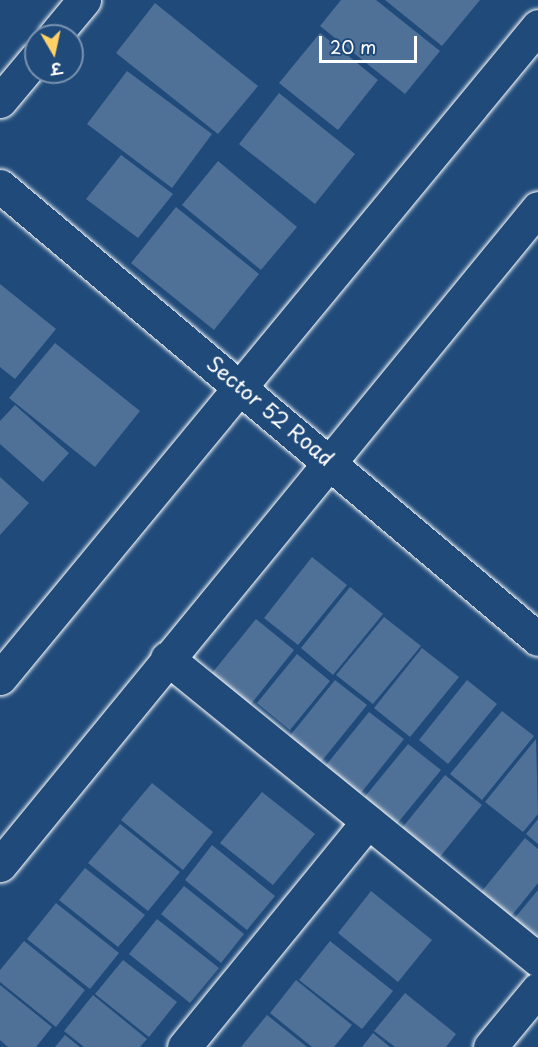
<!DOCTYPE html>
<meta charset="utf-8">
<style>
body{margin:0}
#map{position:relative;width:538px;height:1047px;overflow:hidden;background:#1f4a7a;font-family:"Playpen Sans","Playpen Sans Deva",sans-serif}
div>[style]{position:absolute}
.building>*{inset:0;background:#507197}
.roads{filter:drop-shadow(0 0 2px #fff) drop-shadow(0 0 2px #fff)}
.street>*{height:33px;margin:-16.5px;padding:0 16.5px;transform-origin:16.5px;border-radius:16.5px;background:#1f4a7a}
span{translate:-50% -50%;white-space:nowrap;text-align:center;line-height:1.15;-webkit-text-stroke:4.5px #1f4a7a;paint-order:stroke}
.street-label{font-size:21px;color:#fff}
.north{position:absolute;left:24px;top:24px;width:60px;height:60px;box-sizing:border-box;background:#1f4a7a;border:2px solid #7992af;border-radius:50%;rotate:171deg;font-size:16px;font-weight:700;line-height:24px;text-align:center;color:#fff}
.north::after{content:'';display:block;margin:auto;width:21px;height:27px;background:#ffd166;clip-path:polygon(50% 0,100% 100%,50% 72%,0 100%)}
.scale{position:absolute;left:319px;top:36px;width:98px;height:27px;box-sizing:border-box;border:3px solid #fff;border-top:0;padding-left:8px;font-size:18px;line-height:21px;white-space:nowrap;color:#fff;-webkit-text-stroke:4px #1f4a7a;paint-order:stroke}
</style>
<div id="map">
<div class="building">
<i style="clip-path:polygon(341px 0,376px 0,440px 51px,405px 94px,320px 26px)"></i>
<i style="clip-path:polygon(385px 0,480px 0,442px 46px)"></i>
<i style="clip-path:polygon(155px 3px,258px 86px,218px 134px,116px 53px)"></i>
<i style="clip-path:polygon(320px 33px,378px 80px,338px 130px,279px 83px)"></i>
<i style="clip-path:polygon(127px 71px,212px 134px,172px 188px,87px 124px)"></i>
<i style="clip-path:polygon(279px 93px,355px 154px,315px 204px,239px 144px)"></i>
<i style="clip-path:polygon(121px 155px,173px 194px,138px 238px,86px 199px)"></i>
<i style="clip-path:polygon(218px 161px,297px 227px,261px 270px,182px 205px)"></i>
<i style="clip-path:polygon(176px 207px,259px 274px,214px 330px,131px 263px)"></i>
<i style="clip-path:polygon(0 284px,56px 329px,15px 379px,0 367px)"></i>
<i style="clip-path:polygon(55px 343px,140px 411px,95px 467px,9px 398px)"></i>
<i style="clip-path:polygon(15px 405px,69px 453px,43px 482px,0 444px,0 421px)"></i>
<i style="clip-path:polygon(0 477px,29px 503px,0 535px)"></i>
<i style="clip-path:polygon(312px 557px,347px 585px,298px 645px,264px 618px)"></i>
<i style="clip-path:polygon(350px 587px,383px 614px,333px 675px,301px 648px)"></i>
<i style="clip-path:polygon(384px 617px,421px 646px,373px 704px,336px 675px)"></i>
<i style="clip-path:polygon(256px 619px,294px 650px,247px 709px,208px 678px)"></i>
<i style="clip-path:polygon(422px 648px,459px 677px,410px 737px,374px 708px)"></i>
<i style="clip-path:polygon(297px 654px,330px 681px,290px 730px,257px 703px)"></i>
<i style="clip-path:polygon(335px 680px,367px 705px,321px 762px,289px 737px)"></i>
<i style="clip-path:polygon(467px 680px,497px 704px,448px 764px,419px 740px)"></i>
<i style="clip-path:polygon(502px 711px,534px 736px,482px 800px,450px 774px)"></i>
<i style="clip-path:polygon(369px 712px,404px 739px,357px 798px,322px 770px)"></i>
<i style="clip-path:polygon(536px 739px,538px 814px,523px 832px,485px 802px)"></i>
<i style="clip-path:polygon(408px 744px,441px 770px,396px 825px,363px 799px)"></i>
<i style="clip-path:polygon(445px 775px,482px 805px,435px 863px,398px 833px)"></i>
<i style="clip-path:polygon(152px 783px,213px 832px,183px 870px,121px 820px)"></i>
<i style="clip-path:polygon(262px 792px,315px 834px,273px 885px,220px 843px)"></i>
<i style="clip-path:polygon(538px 819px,538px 844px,526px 834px)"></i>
<i style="clip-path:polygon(120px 824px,180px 872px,148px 911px,88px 863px)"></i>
<i style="clip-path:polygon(525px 838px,538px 849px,538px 883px,508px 920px,478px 896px)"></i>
<i style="clip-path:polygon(212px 845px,275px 896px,247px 930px,185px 880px)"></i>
<i style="clip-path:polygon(85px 868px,145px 915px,118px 947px,59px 900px)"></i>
<i style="clip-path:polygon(184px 886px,244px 934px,221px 963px,161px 914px)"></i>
<i style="clip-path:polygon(538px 890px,538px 948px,509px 925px)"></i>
<i style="clip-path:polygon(371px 891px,432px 940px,398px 982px,338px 933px)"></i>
<i style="clip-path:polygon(56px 903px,119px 953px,90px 989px,27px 939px)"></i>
<i style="clip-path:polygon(157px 919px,219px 968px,190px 1003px,129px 954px)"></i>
<i style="clip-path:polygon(24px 941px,85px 990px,56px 1027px,0 982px,0 970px)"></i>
<i style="clip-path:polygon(330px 941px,393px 991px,362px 1029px,299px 980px)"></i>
<i style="clip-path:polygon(123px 960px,177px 1002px,149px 1037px,95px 994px)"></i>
<i style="clip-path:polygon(296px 980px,352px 1025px,334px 1047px,312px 1047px,270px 1013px)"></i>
<i style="clip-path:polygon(0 985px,52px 1027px,36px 1047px,8px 1047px,0 1040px)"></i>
<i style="clip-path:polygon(405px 993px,456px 1034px,446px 1047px,395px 1047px,374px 1031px)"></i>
<i style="clip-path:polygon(93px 995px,147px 1039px,140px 1047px,84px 1047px,64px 1031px)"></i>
<i style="clip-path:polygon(267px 1015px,307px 1047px,241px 1047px)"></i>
<i style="clip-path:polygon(373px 1033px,390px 1047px,362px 1047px)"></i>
<i style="clip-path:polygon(65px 1035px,80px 1047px,55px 1047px)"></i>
</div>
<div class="roads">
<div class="street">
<i style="left:54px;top:36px;width:47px;rotate:-50.2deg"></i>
<i style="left:0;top:101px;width:56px;rotate:-50.1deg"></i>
<i style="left:0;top:186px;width:703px;rotate:40.1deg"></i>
<i style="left:167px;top:658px;width:478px;rotate:39.1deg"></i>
<i style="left:0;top:678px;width:845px;rotate:-50.47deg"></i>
<i style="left:0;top:865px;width:849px;rotate:-50.69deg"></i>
<i style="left:184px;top:1047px;width:291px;rotate:-50.8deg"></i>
<i style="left:490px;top:1047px;width:75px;rotate:-50.4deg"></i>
</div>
</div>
<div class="street-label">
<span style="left:271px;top:410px;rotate:40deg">Sector 52 Road</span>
</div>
<div class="north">उ</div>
<div class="scale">20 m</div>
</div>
